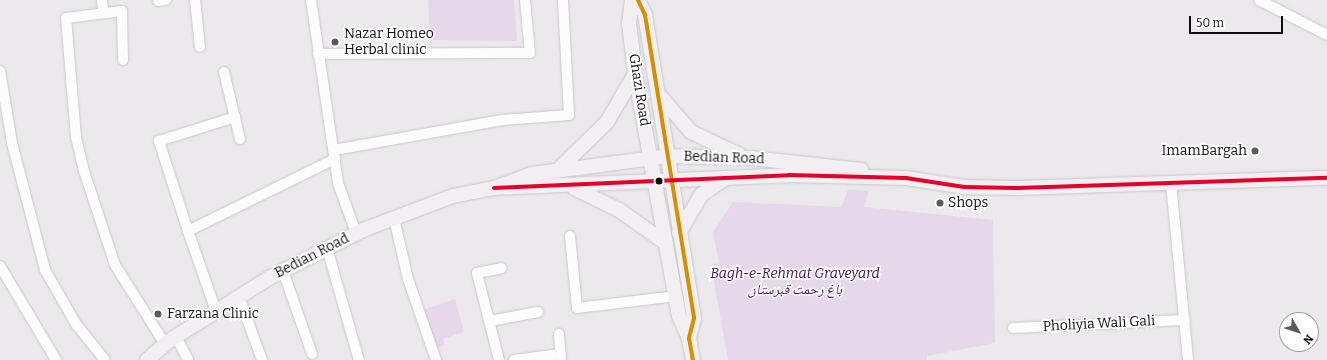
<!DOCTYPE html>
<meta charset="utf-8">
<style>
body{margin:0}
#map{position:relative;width:1327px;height:360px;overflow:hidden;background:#ece9ed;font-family:Bitter,"Noto Naskh Arabic",serif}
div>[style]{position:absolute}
.green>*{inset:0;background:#e6d7ea}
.roads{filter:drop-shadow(0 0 1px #c9c7ca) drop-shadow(0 0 1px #c9c7ca)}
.minor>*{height:10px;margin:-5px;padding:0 5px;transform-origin:5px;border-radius:5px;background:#fcfcfc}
.secondary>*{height:14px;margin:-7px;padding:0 7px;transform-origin:7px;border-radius:7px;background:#f2eff3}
.bus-1>*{height:4px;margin:-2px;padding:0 2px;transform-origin:2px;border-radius:2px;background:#d48f02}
.bus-2>*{height:4px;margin:-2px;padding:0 2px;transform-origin:2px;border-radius:2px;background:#e4002b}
.dots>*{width:11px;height:11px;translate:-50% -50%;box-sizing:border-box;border:2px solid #fff;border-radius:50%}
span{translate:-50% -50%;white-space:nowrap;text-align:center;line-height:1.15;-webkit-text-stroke:3px #fff;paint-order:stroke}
.poi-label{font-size:14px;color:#0e0d0f}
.left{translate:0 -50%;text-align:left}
.right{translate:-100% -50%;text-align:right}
.street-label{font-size:14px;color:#0e0d0f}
.park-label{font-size:14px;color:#400f4c;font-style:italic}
.north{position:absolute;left:1279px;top:312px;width:40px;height:40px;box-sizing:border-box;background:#fff;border:1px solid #9f9e9f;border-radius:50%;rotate:129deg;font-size:11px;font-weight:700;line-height:16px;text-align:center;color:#0e0d0f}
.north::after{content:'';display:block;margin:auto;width:14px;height:18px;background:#5c5a5d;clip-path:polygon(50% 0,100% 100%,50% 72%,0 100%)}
.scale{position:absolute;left:1189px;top:16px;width:94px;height:18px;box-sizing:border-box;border:2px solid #0e0d0f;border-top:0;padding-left:5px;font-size:12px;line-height:14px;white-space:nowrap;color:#0e0d0f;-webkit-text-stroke:3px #fff;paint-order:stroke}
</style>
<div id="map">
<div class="green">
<i style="clip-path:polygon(428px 0,514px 0,517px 41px,430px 40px)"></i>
<i style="clip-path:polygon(848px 190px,869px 191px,864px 207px,993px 220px,995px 343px,927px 356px,927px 360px,728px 360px,711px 265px,719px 263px,713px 232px,733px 202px,841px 207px)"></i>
<i style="clip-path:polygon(455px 299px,464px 332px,443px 339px,445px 345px,435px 349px,423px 310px)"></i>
</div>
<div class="roads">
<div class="minor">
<i style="left:102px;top:0;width:12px;rotate:85deg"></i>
<i style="left:195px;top:0;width:47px;rotate:83.9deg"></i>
<i style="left:311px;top:0;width:185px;rotate:81.6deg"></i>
<i style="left:338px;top:183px;width:53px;rotate:70.2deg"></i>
<i style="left:1259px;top:0;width:76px;rotate:27.2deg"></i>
<i style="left:158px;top:1px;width:8px;rotate:-7deg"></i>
<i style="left:318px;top:54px;width:212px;rotate:-0.3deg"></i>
<i style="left:530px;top:53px;width:53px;rotate:-95.4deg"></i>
<i style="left:123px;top:60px;width:49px;rotate:-91.2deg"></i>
<i style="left:122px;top:11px;width:56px;rotate:172.9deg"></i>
<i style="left:66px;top:18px;width:119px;rotate:85.2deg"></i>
<i style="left:76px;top:137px;width:35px;rotate:77deg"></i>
<i style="left:84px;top:171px;width:99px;rotate:71.7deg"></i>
<i style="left:115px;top:265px;width:93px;rotate:57.7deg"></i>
<i style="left:0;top:71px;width:73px;rotate:80.5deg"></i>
<i style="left:12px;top:143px;width:131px;rotate:75.4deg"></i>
<i style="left:45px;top:270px;width:62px;rotate:60.1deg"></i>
<i style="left:76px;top:324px;width:46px;rotate:51.1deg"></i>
<i style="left:224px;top:72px;width:69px;rotate:76.6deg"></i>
<i style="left:334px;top:150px;width:171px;rotate:-10.1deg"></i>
<i style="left:502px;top:120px;width:67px;rotate:-4.3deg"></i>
<i style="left:569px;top:115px;width:115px;rotate:-93deg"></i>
<i style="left:1171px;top:183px;width:178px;rotate:84.5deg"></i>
<i style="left:394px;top:218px;width:63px;rotate:77.1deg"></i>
<i style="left:408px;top:279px;width:86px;rotate:70.9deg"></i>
<i style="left:188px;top:231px;width:95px;rotate:-107.9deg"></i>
<i style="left:159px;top:141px;width:80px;rotate:-17.5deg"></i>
<i style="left:570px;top:236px;width:72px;rotate:84.4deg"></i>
<i style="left:577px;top:308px;width:100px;rotate:-6.9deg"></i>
<i style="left:327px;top:248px;width:116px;rotate:74.1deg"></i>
<i style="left:0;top:266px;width:109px;rotate:59.2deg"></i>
<i style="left:283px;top:271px;width:88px;rotate:70.7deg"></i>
<i style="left:239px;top:297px;width:67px;rotate:69.9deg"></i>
<i style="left:216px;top:311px;width:85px;rotate:-109.3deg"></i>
<i style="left:188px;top:231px;width:164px;rotate:-26.1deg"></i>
<i style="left:490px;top:321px;width:49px;rotate:-10.6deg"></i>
<i style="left:1013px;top:328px;width:172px;rotate:-2.7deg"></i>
<i style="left:559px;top:334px;width:26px;rotate:86deg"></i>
<i style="left:176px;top:337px;width:26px;rotate:62deg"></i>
<i style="left:499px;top:360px;width:90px;rotate:-104.2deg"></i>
<i style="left:477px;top:273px;width:25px;rotate:-11deg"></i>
<i style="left:514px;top:360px;width:47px;rotate:-7.3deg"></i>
</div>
<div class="secondary">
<i style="left:632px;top:0;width:23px;rotate:97deg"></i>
<i style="left:629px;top:23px;width:51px;rotate:83.3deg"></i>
<i style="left:635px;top:74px;width:246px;rotate:79.7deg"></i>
<i style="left:679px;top:316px;width:24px;rotate:66deg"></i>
<i style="left:638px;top:0;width:17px;rotate:65deg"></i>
<i style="left:645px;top:15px;width:307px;rotate:80.8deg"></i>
<i style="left:694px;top:318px;width:21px;rotate:104deg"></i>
<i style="left:689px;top:338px;width:22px;rotate:80deg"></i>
<i style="left:659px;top:95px;width:49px;rotate:49.1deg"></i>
<i style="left:691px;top:132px;width:52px;rotate:25.1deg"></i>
<i style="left:561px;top:167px;width:64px;rotate:-44.4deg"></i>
<i style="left:607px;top:122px;width:56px;rotate:-59.7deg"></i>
<i style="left:494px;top:188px;width:295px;rotate:-2.5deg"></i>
<i style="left:789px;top:175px;width:117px;rotate:1.5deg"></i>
<i style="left:906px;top:178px;width:59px;rotate:8.8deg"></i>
<i style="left:964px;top:187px;width:54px;rotate:1.1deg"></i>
<i style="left:1018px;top:188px;width:309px;rotate:-1.9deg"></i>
<i style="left:574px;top:188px;width:50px;rotate:26.1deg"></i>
<i style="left:619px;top:210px;width:55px;rotate:35.4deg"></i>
<i style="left:679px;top:233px;width:44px;rotate:-59.9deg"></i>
<i style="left:701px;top:195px;width:30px;rotate:-34deg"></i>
<i style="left:147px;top:360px;width:29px;rotate:-41deg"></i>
<i style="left:169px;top:341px;width:118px;rotate:-32.2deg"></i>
<i style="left:269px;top:278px;width:106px;rotate:-27.1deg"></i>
<i style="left:363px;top:230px;width:96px;rotate:-20.7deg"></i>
<i style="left:453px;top:196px;width:42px;rotate:-11deg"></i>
<i style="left:494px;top:188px;width:40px;rotate:-20.2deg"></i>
<i style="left:532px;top:174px;width:137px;rotate:-7.5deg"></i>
<i style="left:668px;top:156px;width:83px;rotate:1.4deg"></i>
<i style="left:751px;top:158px;width:111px;rotate:6.2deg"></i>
</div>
</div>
<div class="bus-1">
<i style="left:638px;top:0;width:17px;rotate:65deg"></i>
<i style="left:645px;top:15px;width:307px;rotate:80.8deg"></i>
<i style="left:694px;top:318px;width:21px;rotate:104deg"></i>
<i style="left:689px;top:338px;width:22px;rotate:80deg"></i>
</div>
<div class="bus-2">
<i style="left:494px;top:188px;width:295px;rotate:-2.5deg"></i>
<i style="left:789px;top:175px;width:117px;rotate:1.5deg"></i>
<i style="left:906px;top:178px;width:59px;rotate:8.8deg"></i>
<i style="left:964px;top:187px;width:54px;rotate:1.1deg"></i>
<i style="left:1018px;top:188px;width:309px;rotate:-1.9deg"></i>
</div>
<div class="dots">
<i style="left:335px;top:42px;background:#5c5a5d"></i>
<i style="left:1255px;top:151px;background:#5c5a5d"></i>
<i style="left:659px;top:181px;background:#0e0d0f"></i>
<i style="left:940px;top:203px;background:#5c5a5d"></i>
<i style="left:158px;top:314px;background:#5c5a5d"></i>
</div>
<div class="poi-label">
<span class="left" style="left:344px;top:42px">Nazar Homeo<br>Herbal clinic</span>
<span class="right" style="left:1247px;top:151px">ImamBargah</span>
<span class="left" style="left:948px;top:203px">Shops</span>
<span class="left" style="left:167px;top:314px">Farzana Clinic</span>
</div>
<div class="street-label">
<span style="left:639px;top:90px;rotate:81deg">Ghazi Road</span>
<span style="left:724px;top:158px;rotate:2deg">Bedian Road</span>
<span style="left:312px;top:256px;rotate:-27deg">Bedian Road</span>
<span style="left:1099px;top:324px;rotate:-3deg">Pholiyia Wali Gali</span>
</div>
<div class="park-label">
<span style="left:795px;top:282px">Bagh-e-Rehmat Graveyard<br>باغ رحمت قبرستان</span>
</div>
<div class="north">N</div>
<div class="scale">50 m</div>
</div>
